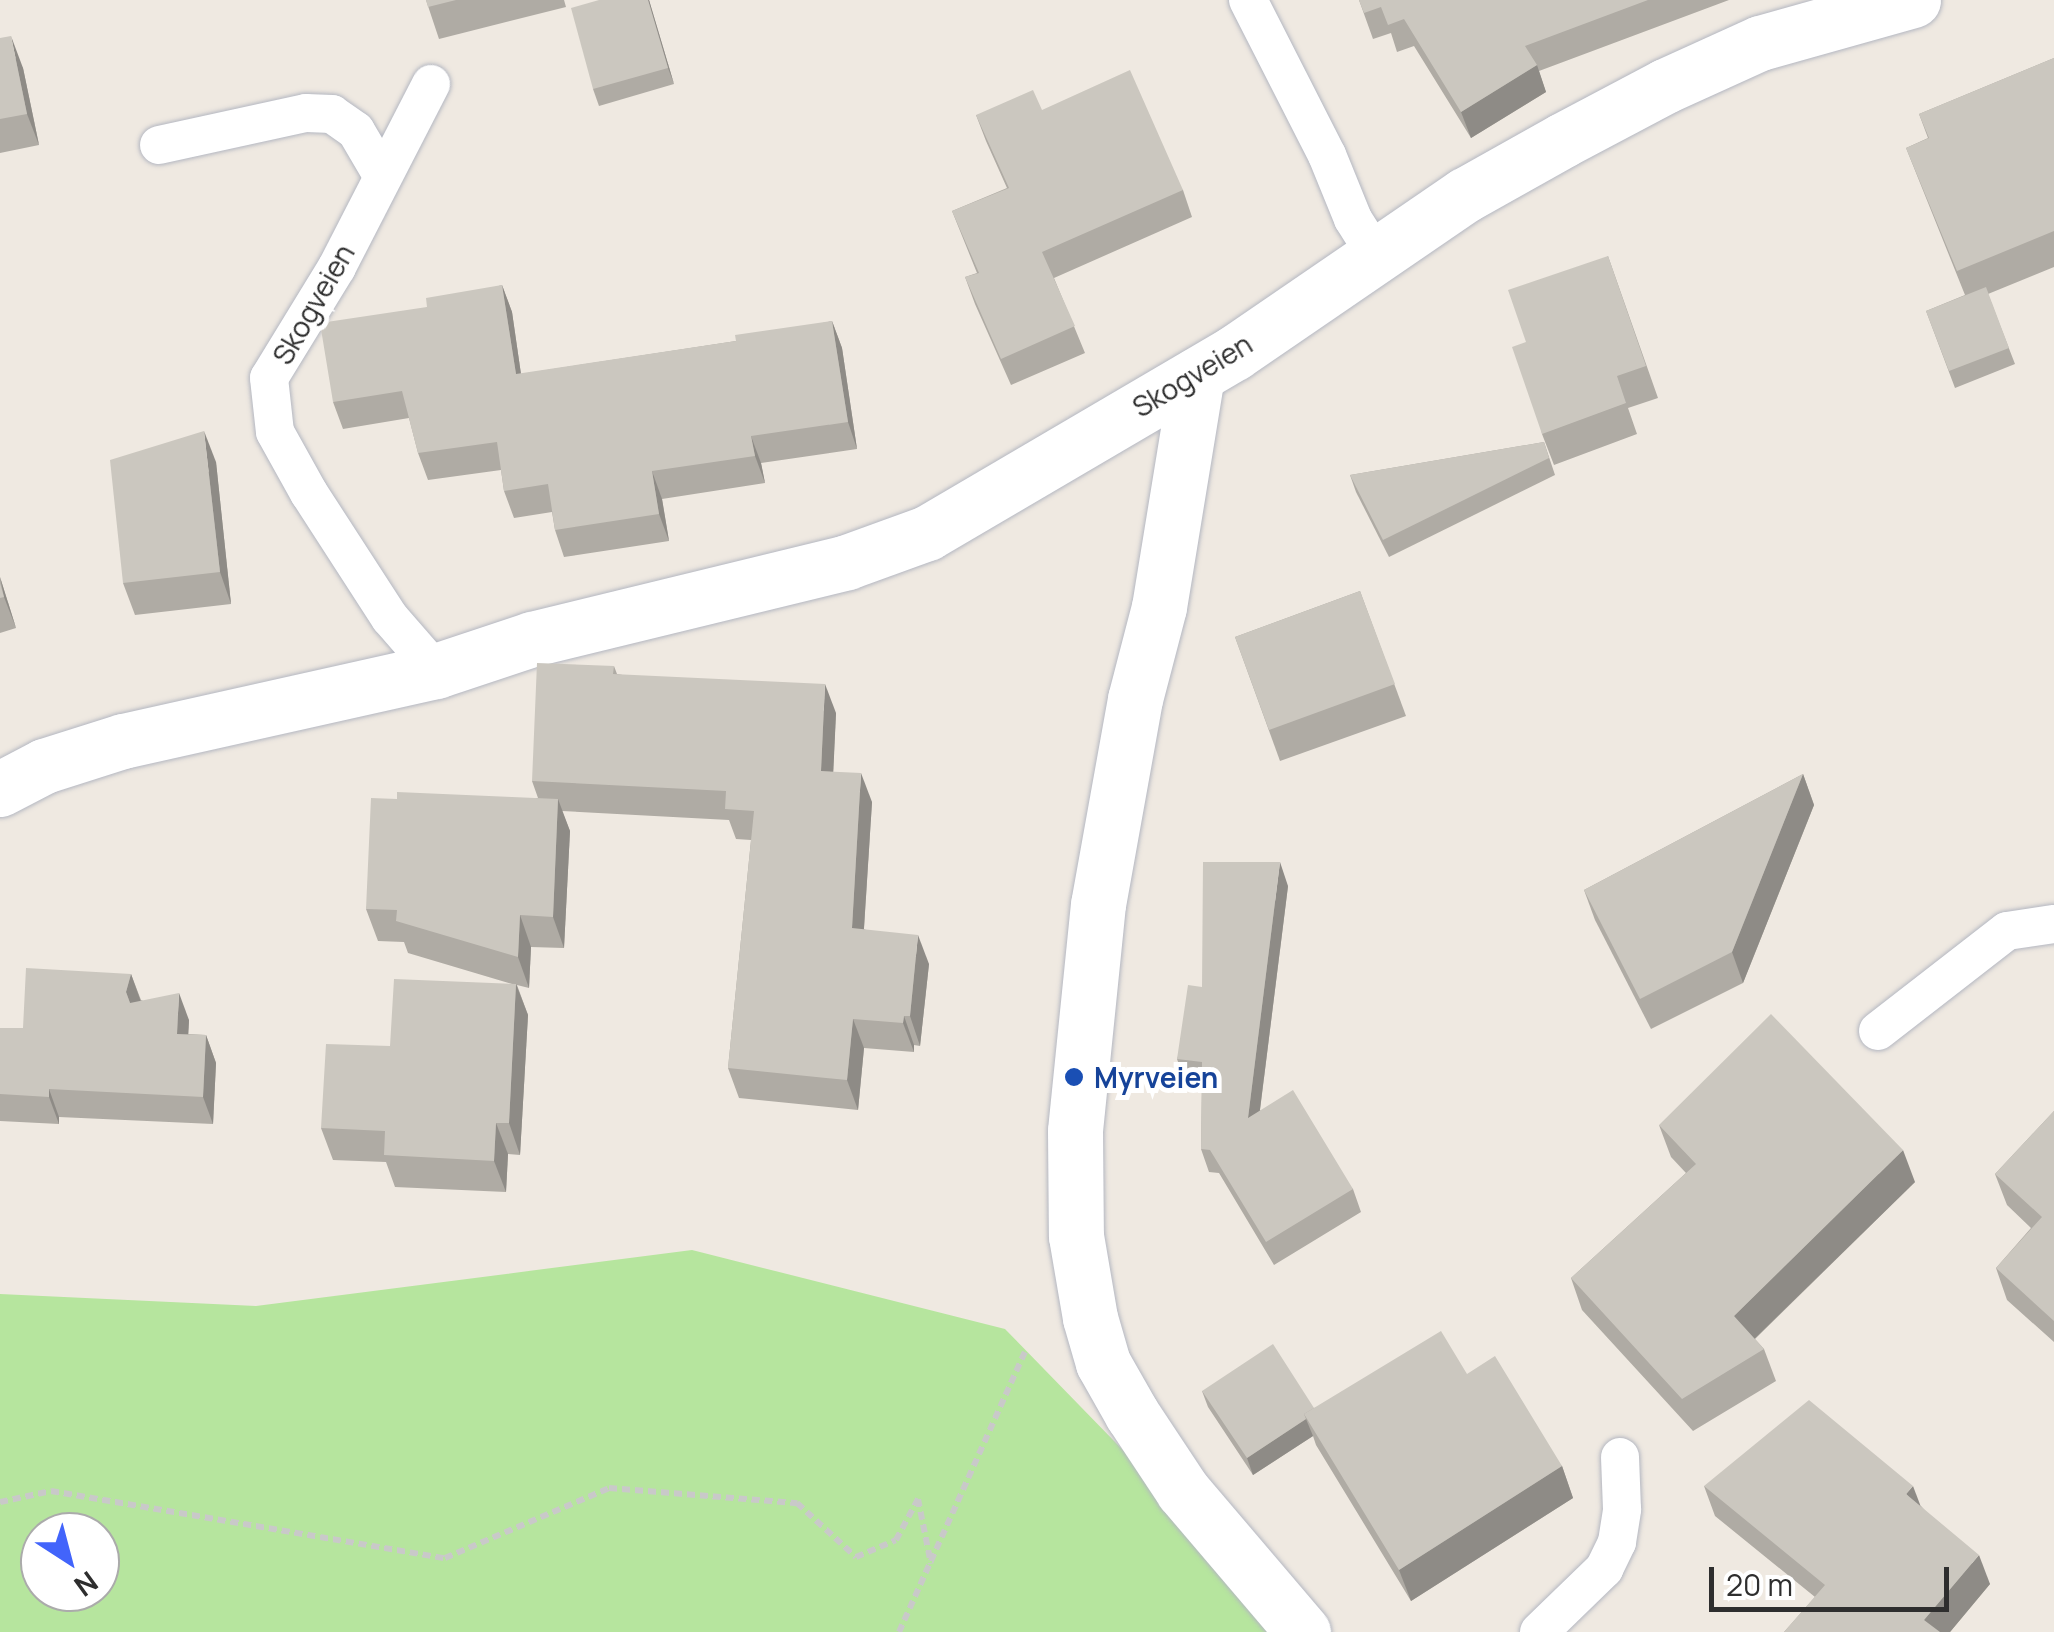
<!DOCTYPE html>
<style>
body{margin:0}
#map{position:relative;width:2054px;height:1632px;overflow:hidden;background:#efe9e1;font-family:Manrope,sans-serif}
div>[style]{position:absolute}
.green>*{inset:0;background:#b6e59e}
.path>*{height:6px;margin-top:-3px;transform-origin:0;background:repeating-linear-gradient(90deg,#c9c9c9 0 8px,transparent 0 13px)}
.roads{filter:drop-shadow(0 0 2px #b4b7c1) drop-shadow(0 0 2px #b4b7c1)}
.lane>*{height:38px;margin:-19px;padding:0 19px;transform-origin:19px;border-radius:19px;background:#fff}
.street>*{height:55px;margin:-27.5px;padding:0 27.5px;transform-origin:27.5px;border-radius:27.5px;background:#fff}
.wall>*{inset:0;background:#afaba4}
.shaded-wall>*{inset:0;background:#8e8b86}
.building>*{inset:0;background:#cbc7bf}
.dots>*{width:28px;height:28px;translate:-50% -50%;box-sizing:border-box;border:5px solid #fff;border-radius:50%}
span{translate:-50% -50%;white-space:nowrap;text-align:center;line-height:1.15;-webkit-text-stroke:10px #fff;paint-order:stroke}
.street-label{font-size:28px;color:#2e2e2e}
.transit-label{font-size:28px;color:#164399;font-weight:700}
.left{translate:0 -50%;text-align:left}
.north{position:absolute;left:20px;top:1512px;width:100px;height:100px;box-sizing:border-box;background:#fff;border:2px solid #ababab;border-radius:50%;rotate:144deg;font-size:28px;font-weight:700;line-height:40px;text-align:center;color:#2e2e2e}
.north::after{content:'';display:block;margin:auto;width:35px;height:45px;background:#4264fb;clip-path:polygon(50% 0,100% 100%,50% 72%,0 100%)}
.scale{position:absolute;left:1709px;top:1567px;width:240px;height:45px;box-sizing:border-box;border:5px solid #2e2e2e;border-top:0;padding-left:12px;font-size:30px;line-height:35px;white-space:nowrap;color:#2e2e2e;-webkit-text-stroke:8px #fff;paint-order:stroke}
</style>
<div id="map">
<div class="green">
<i style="clip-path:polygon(evenodd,692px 1250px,1005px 1329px,1300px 1632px,0 1632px,0 1294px,256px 1306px,692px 1250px,40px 1532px,100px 1532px,100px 1592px,40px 1592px,40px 1532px)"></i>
</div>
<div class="path">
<i style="left:0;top:1502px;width:52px;rotate:-12.2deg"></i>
<i style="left:51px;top:1491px;width:400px;rotate:9.7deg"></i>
<i style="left:445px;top:1558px;width:178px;rotate:-23.1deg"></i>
<i style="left:609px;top:1488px;width:189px;rotate:4.6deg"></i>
<i style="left:797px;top:1503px;width:80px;rotate:42.5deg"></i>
<i style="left:856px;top:1557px;width:43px;rotate:-23deg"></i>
<i style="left:896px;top:1540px;width:47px;rotate:-61.8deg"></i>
<i style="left:918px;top:1499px;width:66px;rotate:78.7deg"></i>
<i style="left:899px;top:1632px;width:307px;rotate:-65.8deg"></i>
</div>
<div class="roads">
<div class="lane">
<i style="left:1248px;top:0;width:174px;rotate:63deg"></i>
<i style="left:1327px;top:155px;width:69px;rotate:67.9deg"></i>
<i style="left:1353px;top:219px;width:41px;rotate:57.8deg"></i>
<i style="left:431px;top:84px;width:206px;rotate:117.2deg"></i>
<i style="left:337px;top:267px;width:130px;rotate:121.5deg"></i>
<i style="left:269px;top:378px;width:54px;rotate:83.7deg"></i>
<i style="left:275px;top:432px;width:70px;rotate:60.9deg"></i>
<i style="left:309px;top:493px;width:149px;rotate:57.1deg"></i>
<i style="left:390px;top:618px;width:70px;rotate:49deg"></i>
<i style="left:159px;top:145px;width:150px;rotate:-12.3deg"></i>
<i style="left:306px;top:113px;width:26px;rotate:2deg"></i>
<i style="left:332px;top:114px;width:29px;rotate:35deg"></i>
<i style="left:356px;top:131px;width:53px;rotate:59.6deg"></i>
<i style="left:1878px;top:1031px;width:163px;rotate:-37.8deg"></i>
<i style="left:2007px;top:931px;width:48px;rotate:-8.5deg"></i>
<i style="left:1539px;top:1632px;width:91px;rotate:-44.1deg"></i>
<i style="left:1604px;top:1569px;width:30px;rotate:-64deg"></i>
<i style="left:1617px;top:1542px;width:33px;rotate:-81deg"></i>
<i style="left:1622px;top:1509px;width:52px;rotate:-92.2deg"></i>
</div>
<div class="street">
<i style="left:1197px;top:375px;width:235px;rotate:99.3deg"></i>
<i style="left:1159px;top:607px;width:95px;rotate:104.6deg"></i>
<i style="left:1135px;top:699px;width:208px;rotate:100.2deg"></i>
<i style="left:1098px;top:904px;width:228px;rotate:95.8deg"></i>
<i style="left:1075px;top:1131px;width:105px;rotate:89.5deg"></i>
<i style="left:1076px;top:1236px;width:83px;rotate:80.3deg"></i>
<i style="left:1090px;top:1318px;width:47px;rotate:73.9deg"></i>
<i style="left:1103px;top:1363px;width:59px;rotate:60.4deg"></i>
<i style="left:1132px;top:1414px;width:92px;rotate:56.5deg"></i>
<i style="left:1183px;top:1491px;width:185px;rotate:49.6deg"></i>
<i style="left:0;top:789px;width:50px;rotate:-27.6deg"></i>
<i style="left:44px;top:766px;width:83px;rotate:-17.6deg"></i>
<i style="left:123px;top:741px;width:321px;rotate:-12.6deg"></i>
<i style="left:436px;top:671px;width:101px;rotate:-18.4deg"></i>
<i style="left:532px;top:639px;width:324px;rotate:-13.7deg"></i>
<i style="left:847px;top:562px;width:85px;rotate:-19.9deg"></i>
<i style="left:927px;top:533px;width:356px;rotate:-30.4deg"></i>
<i style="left:1234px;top:353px;width:280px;rotate:-34.4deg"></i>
<i style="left:1465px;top:195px;width:112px;rotate:-29.3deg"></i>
<i style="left:1563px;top:140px;width:115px;rotate:-27.9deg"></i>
<i style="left:1665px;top:86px;width:104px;rotate:-24.4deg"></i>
<i style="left:1760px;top:43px;width:159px;rotate:-15.7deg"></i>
</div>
</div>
<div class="wall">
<i style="clip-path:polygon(426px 0,564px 0,566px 7px,439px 39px)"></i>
<i style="clip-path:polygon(599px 0,649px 0,674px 84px,599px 106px,593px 89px)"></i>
<i style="clip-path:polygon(1359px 0,1729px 0,1539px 71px,1546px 92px,1471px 138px,1414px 46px,1397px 52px,1391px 33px,1373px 39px)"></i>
<i style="clip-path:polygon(0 38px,23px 68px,39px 145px,0 153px)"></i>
<i style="clip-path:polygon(2054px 58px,2054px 267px,1988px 294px,2015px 364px,1955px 388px,1926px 311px,1965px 295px,1906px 148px,1928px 138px,1919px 114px)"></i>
<i style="clip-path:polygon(1042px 110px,1183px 190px,1192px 217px,1054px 278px,1085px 353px,1011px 385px,975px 304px,965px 277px,977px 273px,952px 211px,1007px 188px,986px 141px,976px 115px)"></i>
<i style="clip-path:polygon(1608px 256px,1658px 398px,1628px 408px,1637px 434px,1554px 465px,1542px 434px,1526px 342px)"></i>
<i style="clip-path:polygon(502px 285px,512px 312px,521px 374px,736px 341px,832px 321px,842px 348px,857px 449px,761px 463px,765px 483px,662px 499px,669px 541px,564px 557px,555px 530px,552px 512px,514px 518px,504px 491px,501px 470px,428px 480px,418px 453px,409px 418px,343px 429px,333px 402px,427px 307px)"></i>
<i style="clip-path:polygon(1544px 442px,1555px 475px,1389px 557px,1356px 492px,1350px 475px)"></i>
<i style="clip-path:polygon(216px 462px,231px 604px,135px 615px,123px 583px)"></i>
<i style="clip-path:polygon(0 577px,16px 628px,0 633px)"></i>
<i style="clip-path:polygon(1360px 591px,1406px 716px,1280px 761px,1235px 637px)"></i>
<i style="clip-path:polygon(614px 666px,617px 674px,836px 713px,833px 772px,872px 802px,864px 929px,929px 964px,920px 1046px,914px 1045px,914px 1052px,864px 1048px,858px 1110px,739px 1098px,728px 1068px,751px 840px,736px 839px,729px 820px,562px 811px,570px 831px,564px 948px,531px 947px,529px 988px,517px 985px,528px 1015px,520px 1155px,508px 1154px,506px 1192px,395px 1187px,386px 1162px,333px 1160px,321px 1128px,390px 1046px,512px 984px,408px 953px,404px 942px,378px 941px,366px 909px,397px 799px,538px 798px,532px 781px)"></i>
<i style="clip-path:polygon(1803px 774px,1814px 805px,1743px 983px,1651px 1029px,1595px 920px,1584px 890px)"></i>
<i style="clip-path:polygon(1288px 886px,1260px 1110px,1353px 1189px,1361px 1212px,1274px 1265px,1219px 1173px,1209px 1172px,1201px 1149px,1202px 1085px,1185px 1082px,1177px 1059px,1202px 987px)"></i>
<i style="clip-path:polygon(131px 974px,141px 1000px,189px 1020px,188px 1034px,206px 1035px,216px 1063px,213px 1124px,59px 1117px,59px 1124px,0 1121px,0 1028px,23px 1028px)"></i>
<i style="clip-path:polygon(2054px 1111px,2054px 1342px,2007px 1300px,1996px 1268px,2031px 1228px,2007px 1205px,1995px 1174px)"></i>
<i style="clip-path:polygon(1659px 1125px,1915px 1182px,1755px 1339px,1764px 1349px,1776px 1381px,1693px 1431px,1582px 1310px,1571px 1278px,1686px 1173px,1671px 1157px)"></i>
<i style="clip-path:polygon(1467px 1374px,1562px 1466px,1573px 1498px,1411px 1601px,1316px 1445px,1313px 1436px,1253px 1475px,1208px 1407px,1202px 1391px,1314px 1408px)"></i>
<i style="clip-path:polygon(1704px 1486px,1921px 1506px,1990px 1584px,1950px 1632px,1784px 1632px,1815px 1597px,1715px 1516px)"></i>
</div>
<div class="shaded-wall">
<i style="clip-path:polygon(648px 0,649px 0,674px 84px,668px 68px)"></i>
<i style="clip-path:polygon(11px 36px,23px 68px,39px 145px,27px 114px)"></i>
<i style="clip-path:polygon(1537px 65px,1546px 92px,1471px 138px,1461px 112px)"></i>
<i style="clip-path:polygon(502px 285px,512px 312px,525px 402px,516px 374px)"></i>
<i style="clip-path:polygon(832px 321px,842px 348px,857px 449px,848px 422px)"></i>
<i style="clip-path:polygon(204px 431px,216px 462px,231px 604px,220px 572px)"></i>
<i style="clip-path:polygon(751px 436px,761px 463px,765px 483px,755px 456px)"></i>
<i style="clip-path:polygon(652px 471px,662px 499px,669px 541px,659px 514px)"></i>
<i style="clip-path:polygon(0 577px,16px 628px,4px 597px)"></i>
<i style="clip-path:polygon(825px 684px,836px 713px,832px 800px,821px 771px)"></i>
<i style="clip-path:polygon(861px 773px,872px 802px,862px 958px,852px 928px)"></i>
<i style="clip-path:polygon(1803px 774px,1814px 805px,1743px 983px,1732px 952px)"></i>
<i style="clip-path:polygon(558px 799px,570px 831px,564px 948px,553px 917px)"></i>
<i style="clip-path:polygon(1280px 862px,1288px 886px,1256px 1141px,1248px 1118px)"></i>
<i style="clip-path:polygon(520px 915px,531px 947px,529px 988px,518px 957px)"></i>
<i style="clip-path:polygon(918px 935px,929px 964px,920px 1046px,910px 1016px)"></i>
<i style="clip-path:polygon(131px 974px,141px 1002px,136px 1019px,126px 992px)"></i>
<i style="clip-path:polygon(516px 984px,528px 1015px,520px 1155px,509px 1123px)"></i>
<i style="clip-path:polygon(179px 993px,189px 1020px,187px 1061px,177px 1034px)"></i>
<i style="clip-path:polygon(904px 1016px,914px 1045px,914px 1052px,903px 1023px)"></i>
<i style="clip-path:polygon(853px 1019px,864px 1048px,858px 1110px,847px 1080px)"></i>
<i style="clip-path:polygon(206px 1035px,216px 1063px,213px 1124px,203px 1097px)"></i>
<i style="clip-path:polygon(49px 1089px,59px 1117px,59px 1124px,49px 1097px)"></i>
<i style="clip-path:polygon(496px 1123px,508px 1154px,506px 1192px,494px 1161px)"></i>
<i style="clip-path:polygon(1903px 1150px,1915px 1182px,1746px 1347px,1734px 1316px)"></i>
<i style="clip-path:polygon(1306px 1419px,1313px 1436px,1253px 1475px,1247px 1458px)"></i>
<i style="clip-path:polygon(1562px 1466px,1573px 1498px,1411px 1601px,1399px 1570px)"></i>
<i style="clip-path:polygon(1913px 1486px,1924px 1515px,1906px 1494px)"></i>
<i style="clip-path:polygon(1979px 1555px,1990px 1584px,1950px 1632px,1929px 1632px,1924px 1620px)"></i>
</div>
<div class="building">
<i style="clip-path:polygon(426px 0,456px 0,428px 7px)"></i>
<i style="clip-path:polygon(599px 0,648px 0,668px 68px,593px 89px,571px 8px)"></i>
<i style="clip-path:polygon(1359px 0,1648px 0,1525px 46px,1537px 65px,1461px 112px,1404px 19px,1388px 25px,1381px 7px,1364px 13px)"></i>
<i style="clip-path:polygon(11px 36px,27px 114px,0 119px,0 38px)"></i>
<i style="clip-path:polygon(2054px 58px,2054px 231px,1957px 271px,1906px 148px,1929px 138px,1919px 114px)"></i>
<i style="clip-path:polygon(1130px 70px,1183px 190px,1042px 252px,1075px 326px,1001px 359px,965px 277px,979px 273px,952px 211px,1009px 188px,976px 115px,1033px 90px,1042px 110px)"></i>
<i style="clip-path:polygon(1608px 256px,1646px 366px,1617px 376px,1626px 403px,1542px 434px,1512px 347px,1526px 342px,1508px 290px)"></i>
<i style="clip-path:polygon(502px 285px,516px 374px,736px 341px,735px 335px,832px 321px,848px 422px,751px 436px,755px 456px,652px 471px,659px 514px,555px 530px,548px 484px,504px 491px,497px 442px,418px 453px,402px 391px,333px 402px,320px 323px,427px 307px,426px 298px)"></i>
<i style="clip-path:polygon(1986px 287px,2009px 348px,1949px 371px,1926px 311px)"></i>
<i style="clip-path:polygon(204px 431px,220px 572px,123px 583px,110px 460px)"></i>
<i style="clip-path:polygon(1544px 442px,1549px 458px,1383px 540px,1350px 475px)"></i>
<i style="clip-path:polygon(0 583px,4px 597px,0 598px)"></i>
<i style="clip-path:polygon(1360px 591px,1395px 684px,1269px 730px,1235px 637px)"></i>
<i style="clip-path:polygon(537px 663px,614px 666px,613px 674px,825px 684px,821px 771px,861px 773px,852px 928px,918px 935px,910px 1016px,904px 1016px,903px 1023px,853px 1019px,847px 1080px,728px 1068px,754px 811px,725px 809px,726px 791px,532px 781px)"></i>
<i style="clip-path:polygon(1803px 774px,1732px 952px,1640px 999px,1584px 890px)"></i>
<i style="clip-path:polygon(397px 792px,558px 799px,553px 917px,520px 915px,518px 957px,396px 921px,397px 910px,366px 909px,371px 798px,397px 799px)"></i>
<i style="clip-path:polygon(1203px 862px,1280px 862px,1248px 1118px,1293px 1090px,1353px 1189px,1266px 1242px,1210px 1150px,1201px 1149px,1202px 1062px,1177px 1059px,1188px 985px,1202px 987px)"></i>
<i style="clip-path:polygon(26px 968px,131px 974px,126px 992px,130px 1003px,179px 993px,177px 1034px,206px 1035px,203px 1097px,49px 1089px,49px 1097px,0 1094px,0 1028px,23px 1028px)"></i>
<i style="clip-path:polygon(394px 979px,516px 984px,509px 1123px,496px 1123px,494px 1161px,384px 1155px,385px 1131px,321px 1128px,326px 1044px,390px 1046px)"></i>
<i style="clip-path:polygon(1771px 1014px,1903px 1150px,1734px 1316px,1764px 1349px,1682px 1399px,1571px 1278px,1696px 1164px,1659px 1125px)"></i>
<i style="clip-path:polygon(2054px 1111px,2054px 1321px,1996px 1268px,2042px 1217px,1995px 1174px)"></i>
<i style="clip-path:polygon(1441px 1331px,1467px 1374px,1495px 1356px,1562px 1466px,1399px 1570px,1304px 1414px)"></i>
<i style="clip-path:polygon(1273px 1344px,1314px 1408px,1304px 1414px,1306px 1419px,1247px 1458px,1202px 1391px)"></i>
<i style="clip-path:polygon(1809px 1400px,1913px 1486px,1906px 1494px,1979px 1555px,1924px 1620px,1940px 1632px,1784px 1632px,1825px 1585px,1704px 1486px)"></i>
</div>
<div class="dots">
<i style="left:1074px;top:1077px;background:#1a4fb4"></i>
</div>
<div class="street-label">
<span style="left:313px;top:304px;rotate:-60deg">Skogveien</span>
<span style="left:1192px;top:375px;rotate:-31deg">Skogveien</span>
</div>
<div class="transit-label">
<span class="left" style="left:1094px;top:1077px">Myrveien</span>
</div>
<div class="north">N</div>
<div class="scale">20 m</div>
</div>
